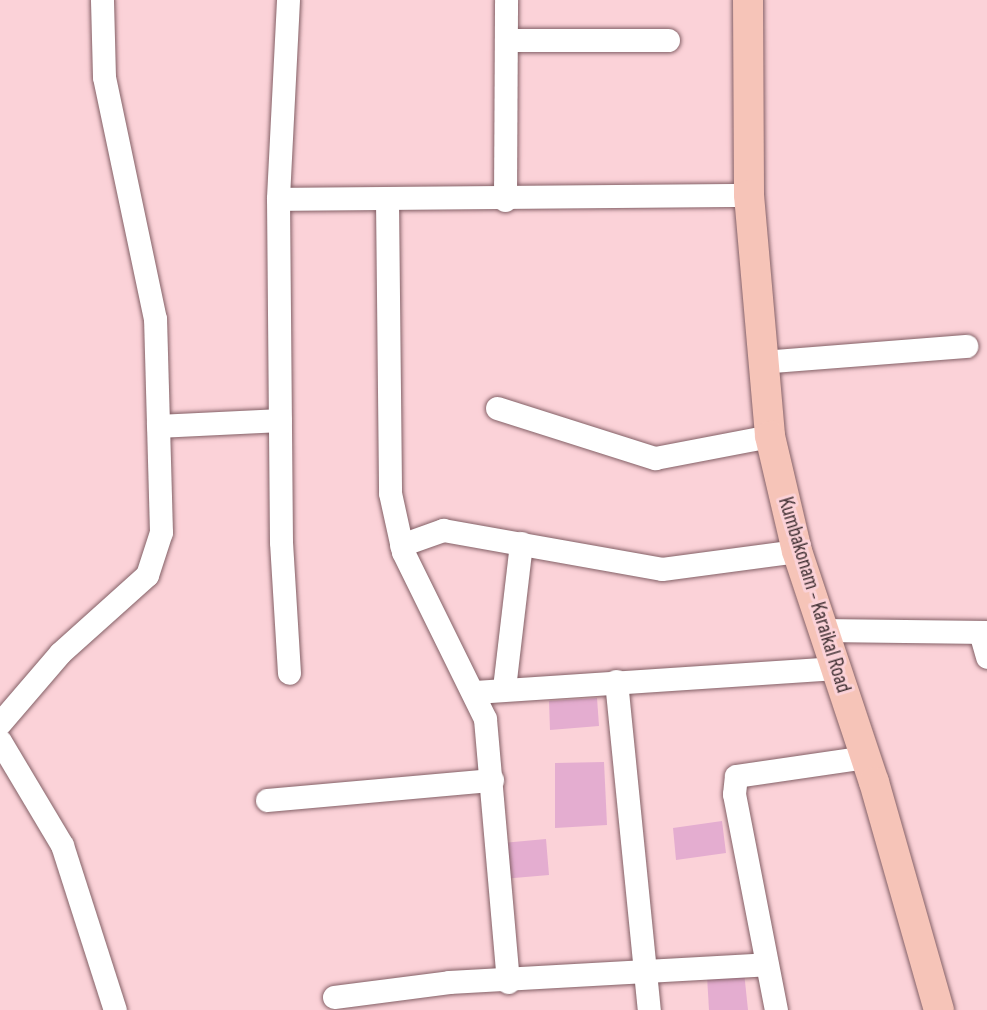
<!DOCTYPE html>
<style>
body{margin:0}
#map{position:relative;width:987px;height:1010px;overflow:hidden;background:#fbd2d8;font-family:"Sofia Sans Condensed",sans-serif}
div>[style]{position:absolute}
.building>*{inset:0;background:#e4add0}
.roads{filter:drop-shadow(0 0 2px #836066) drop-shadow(0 0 2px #836066)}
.minor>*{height:23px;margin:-11.5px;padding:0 11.5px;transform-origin:11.5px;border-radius:11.5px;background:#fff}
.major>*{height:30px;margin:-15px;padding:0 15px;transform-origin:15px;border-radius:15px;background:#f6c4b8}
span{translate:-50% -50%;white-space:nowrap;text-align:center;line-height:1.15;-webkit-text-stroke:6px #fbd2d8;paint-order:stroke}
.street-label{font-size:21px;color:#413134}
</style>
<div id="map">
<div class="building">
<i style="clip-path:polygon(597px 698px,599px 726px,550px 730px,549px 701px)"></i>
<i style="clip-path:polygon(604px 762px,607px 825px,555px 828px,555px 763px)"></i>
<i style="clip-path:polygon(722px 821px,726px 853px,676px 860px,673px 828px)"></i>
<i style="clip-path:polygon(546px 839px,549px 875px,503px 879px,503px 843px)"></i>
<i style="clip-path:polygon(744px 972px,748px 1010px,709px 1010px,707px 976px)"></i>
</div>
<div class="roads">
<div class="minor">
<i style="left:288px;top:0;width:199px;rotate:92.9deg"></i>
<i style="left:278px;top:199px;width:343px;rotate:89.5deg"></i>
<i style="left:281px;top:542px;width:131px;rotate:86.5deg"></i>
<i style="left:506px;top:40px;width:162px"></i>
<i style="left:278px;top:199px;width:471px;rotate:-0.5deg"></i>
<i style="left:387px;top:200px;width:293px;rotate:89.4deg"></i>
<i style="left:390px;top:493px;width:60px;rotate:77.6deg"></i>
<i style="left:403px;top:552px;width:186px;rotate:63.8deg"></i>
<i style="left:485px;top:719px;width:264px;rotate:85deg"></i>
<i style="left:505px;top:200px;width:200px;rotate:-89.7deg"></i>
<i style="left:761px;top:362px;width:206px;rotate:-4.5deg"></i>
<i style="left:497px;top:408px;width:166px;rotate:17.6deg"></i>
<i style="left:655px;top:458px;width:117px;rotate:-10.8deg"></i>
<i style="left:158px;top:426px;width:122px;rotate:-2.8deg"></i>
<i style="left:401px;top:545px;width:45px;rotate:-19.7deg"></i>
<i style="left:443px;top:530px;width:222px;rotate:10.1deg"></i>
<i style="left:662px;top:569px;width:136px;rotate:-7.6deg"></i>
<i style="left:822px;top:630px;width:165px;rotate:0.7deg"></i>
<i style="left:980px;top:632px;width:26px;rotate:74deg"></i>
<i style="left:616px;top:681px;width:331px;rotate:84.3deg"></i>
<i style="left:504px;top:688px;width:146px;rotate:-83.3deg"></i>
<i style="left:475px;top:692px;width:362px;rotate:-3.8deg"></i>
<i style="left:0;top:723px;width:92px;rotate:-49.4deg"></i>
<i style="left:60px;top:653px;width:117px;rotate:-41.9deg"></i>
<i style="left:147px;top:575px;width:45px;rotate:-72deg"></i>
<i style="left:161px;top:532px;width:213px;rotate:-91.6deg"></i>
<i style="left:155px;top:319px;width:247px;rotate:-101.9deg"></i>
<i style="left:104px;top:77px;width:77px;rotate:-91.5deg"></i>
<i style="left:0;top:741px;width:121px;rotate:59.2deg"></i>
<i style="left:62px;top:845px;width:173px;rotate:72.2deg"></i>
<i style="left:267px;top:800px;width:226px;rotate:-5.1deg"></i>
<i style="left:334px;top:997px;width:116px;rotate:-7.4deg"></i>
<i style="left:449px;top:982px;width:318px;rotate:-3.2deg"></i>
<i style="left:776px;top:1010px;width:220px;rotate:-101deg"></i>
<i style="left:734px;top:794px;width:18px;rotate:-84deg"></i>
<i style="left:736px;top:776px;width:131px;rotate:-8.3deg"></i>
</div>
<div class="major">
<i style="left:748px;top:0;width:195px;rotate:89.7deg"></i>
<i style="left:749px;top:195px;width:242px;rotate:85deg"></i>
<i style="left:770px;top:436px;width:118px;rotate:76.8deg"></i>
<i style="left:797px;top:551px;width:243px;rotate:71.6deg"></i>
<i style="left:874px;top:782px;width:237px;rotate:74.1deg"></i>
</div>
</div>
<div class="street-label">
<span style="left:814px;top:595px;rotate:73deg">Kumbakonam - Karaikal Road</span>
</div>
</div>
